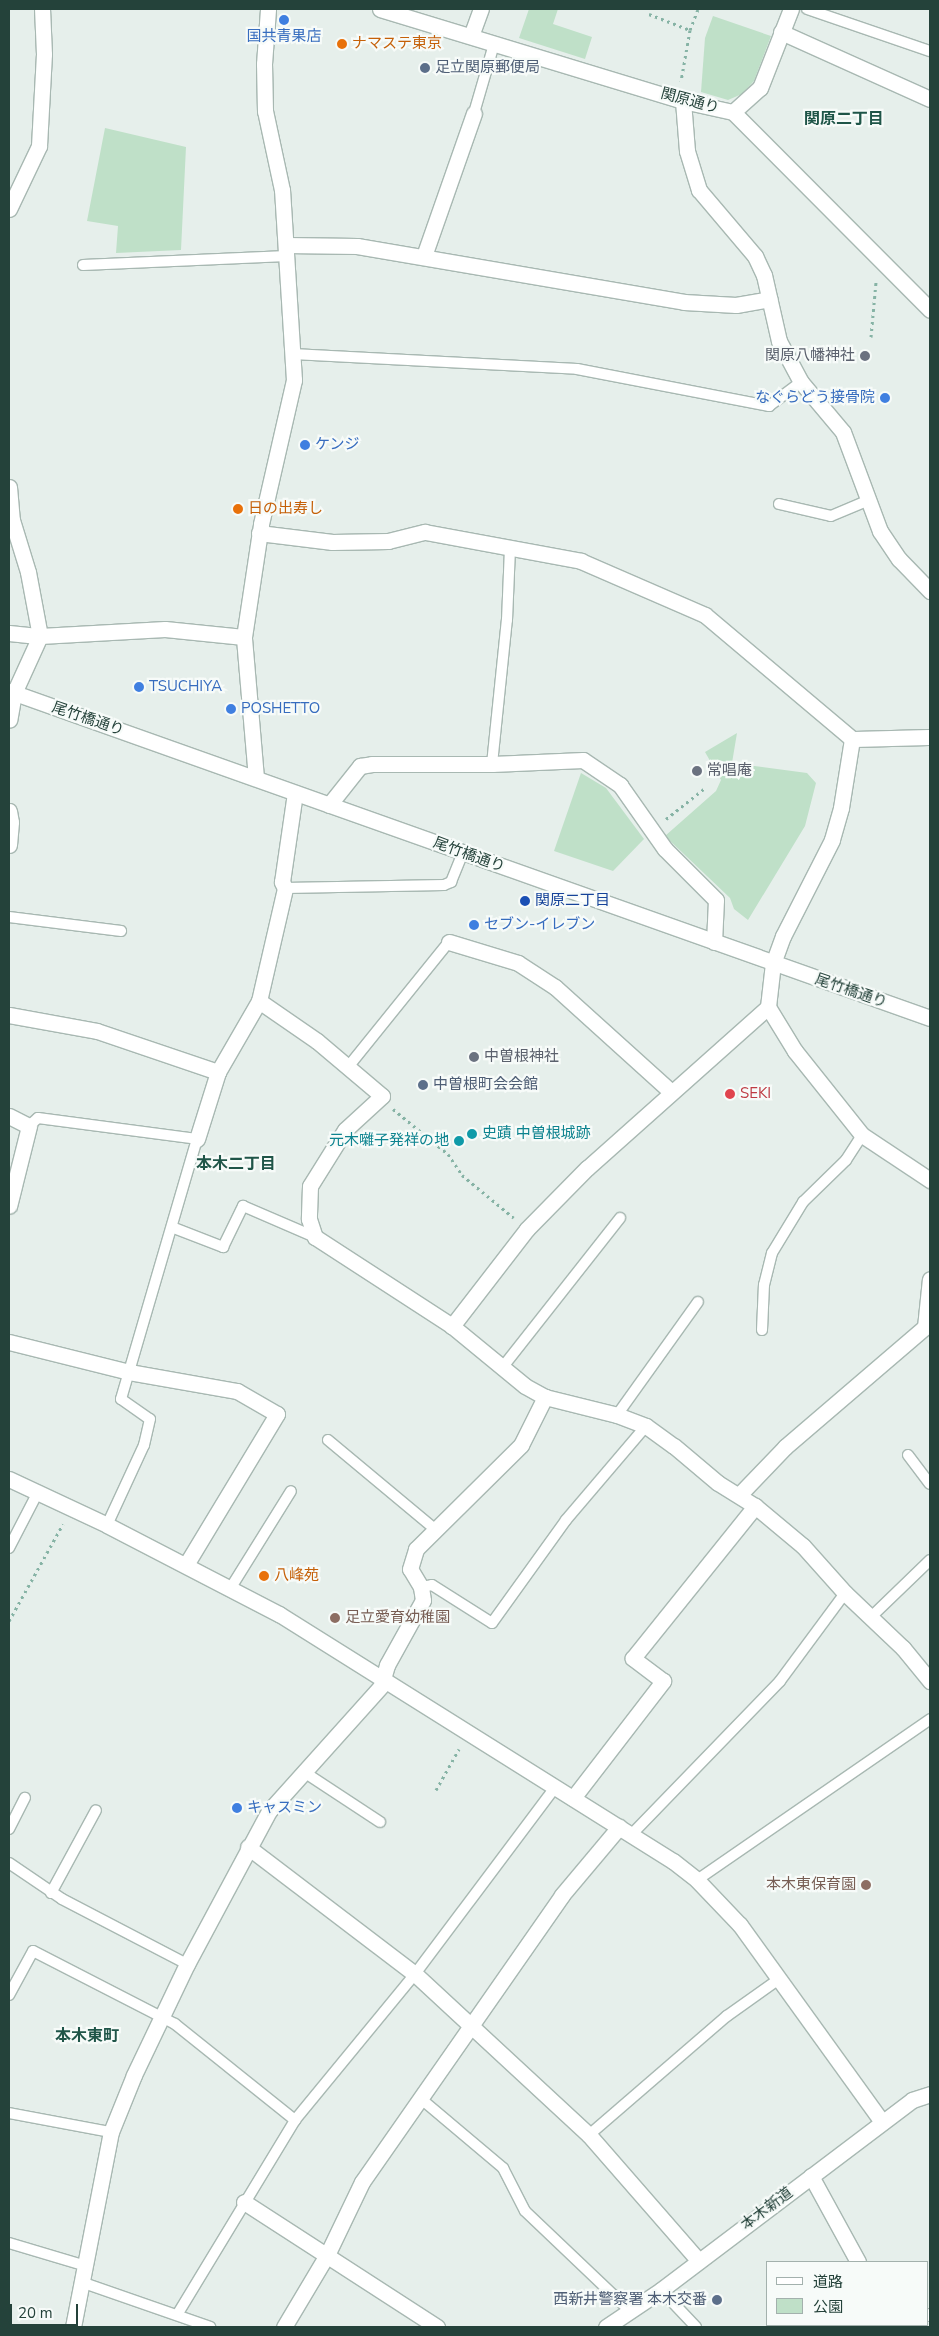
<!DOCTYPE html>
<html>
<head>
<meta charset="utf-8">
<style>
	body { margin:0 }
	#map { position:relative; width:939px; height:2336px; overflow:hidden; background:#e6efeb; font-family:"Nunito Sans","Noto Sans JP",sans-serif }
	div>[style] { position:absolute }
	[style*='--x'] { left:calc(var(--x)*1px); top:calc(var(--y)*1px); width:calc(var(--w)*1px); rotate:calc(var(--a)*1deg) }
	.green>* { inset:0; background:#bfe0c8 }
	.path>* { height:3px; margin-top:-1.5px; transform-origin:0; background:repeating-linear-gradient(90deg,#86b3a5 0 2.5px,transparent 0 6.5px) }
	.roads { filter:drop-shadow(1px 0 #a8b8b2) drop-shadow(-1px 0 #a8b8b2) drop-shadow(0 1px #a8b8b2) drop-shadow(0 -1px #a8b8b2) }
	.service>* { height:10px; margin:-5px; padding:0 5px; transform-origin:5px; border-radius:5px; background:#fff }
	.minor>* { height:15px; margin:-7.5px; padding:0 7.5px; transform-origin:7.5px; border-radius:7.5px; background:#fff }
	.tertiary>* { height:15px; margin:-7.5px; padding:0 7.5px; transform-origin:7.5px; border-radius:7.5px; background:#fff }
	.secondary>* { height:15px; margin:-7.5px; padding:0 7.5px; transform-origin:7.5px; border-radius:7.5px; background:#fff }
	.dots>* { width:14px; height:14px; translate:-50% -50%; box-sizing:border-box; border:2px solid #f7fbf9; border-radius:50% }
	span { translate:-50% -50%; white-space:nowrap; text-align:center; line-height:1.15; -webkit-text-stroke:4.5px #f7fbf9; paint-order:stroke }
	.shop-label { font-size:15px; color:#366cbe }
	.right { translate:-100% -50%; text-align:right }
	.left { translate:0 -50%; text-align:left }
	.food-label { font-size:15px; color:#c56008 }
	.service-label { font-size:15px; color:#4e5e75 }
	.street-label { font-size:15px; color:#24423a }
	.worship-label { font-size:15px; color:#5b616d }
	.transit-label { font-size:15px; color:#164399 }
	.health-label { font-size:15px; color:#be3a42 }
	.culture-label { font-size:15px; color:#0d838f }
	.education-label { font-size:15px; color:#785e54 }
	.neighbourhood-label { font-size:16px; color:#1f5548; font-weight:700 }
	.frame { position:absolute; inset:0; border:10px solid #24423a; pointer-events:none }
	.legend { position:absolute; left:766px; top:2261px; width:162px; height:65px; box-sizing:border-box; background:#f7fbf9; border:1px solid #a3b1ad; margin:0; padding:6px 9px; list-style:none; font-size:15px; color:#24423a }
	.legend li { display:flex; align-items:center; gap:10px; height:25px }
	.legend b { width:25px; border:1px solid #a3b1ad }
	.scale { position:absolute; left:10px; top:2304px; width:68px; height:22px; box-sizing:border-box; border:2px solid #24423a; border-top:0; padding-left:6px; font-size:15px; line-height:18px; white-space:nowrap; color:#24423a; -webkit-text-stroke:4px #f7fbf9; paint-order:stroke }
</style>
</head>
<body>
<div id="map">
	<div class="green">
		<div style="clip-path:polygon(529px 9px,558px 9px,553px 24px,592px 37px,585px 59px,519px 38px)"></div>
		<div style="clip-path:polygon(713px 16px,771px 36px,754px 81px,742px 94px,728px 100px,701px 92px,705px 38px)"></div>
		<div style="clip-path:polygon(105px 128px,186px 147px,181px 250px,116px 253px,118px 226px,87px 221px)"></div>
		<div style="clip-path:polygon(737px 733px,732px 763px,807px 773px,816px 783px,805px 826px,748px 920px,734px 909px,730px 898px,665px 836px,716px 791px,721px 780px,705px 752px)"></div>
		<div style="clip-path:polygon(581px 773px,606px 788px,644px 839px,613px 871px,554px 851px)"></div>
	</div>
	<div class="path">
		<div style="--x:649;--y:14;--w:44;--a:21.3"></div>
		<div style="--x:690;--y:30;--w:52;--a:100"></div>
		<div style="--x:690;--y:30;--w:22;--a:-69"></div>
		<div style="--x:871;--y:337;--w:55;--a:-84.8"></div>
		<div style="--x:666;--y:819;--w:50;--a:-38.5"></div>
		<div style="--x:393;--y:1109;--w:71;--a:39.3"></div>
		<div style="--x:448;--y:1154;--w:25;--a:56"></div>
		<div style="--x:462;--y:1175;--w:67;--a:39.6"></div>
		<div style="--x:9;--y:1621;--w:111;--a:-60.9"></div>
		<div style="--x:436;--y:1790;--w:47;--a:-60.7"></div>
	</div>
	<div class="roads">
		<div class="service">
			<div style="--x:807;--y:9;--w:130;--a:18.9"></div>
			<div style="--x:474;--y:113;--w:65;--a:-73.8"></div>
			<div style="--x:83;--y:265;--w:204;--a:-2.5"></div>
			<div style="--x:293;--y:354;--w:284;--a:3"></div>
			<div style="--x:577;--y:369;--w:196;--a:10.9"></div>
			<div style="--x:769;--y:406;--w:40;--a:-37"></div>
			<div style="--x:779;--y:504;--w:53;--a:13"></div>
			<div style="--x:831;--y:516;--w:41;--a:-22.8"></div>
			<div style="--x:492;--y:764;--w:145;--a:-84.1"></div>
			<div style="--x:507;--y:620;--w:72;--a:-87.6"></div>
			<div style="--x:285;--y:888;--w:159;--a:-1.1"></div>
			<div style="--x:444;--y:885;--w:8;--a:-23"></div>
			<div style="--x:451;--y:882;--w:31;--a:-68"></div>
			<div style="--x:9;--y:917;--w:113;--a:7.1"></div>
			<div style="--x:348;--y:1067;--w:161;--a:-51.1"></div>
			<div style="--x:29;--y:1126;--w:12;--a:-42"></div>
			<div style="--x:38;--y:1118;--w:160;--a:7.5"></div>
			<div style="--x:197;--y:1139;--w:271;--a:106.3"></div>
			<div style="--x:121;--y:1399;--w:35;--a:35"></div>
			<div style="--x:150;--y:1419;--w:27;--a:103"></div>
			<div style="--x:144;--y:1445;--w:88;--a:114.8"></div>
			<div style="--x:174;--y:1228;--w:53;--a:21.2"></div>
			<div style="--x:223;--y:1247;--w:46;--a:-64"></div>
			<div style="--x:243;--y:1206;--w:78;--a:23.3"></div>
			<div style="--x:762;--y:1330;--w:45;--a:-87.5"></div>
			<div style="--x:764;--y:1285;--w:33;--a:-76"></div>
			<div style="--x:772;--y:1253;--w:60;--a:-58.7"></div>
			<div style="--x:803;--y:1202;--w:60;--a:-44.3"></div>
			<div style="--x:846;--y:1160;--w:30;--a:-57"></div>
			<div style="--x:502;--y:1368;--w:191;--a:-51.8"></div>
			<div style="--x:617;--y:1415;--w:139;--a:-54.4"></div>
			<div style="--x:328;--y:1440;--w:139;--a:39.8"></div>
			<div style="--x:908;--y:1455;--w:36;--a:53"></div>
			<div style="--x:9;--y:1548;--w:63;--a:-62.6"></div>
			<div style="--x:421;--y:1587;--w:11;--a:-10"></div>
			<div style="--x:432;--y:1585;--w:71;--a:32.3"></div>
			<div style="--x:492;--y:1623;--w:127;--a:-54.3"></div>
			<div style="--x:566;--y:1520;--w:123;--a:-49.6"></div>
			<div style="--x:230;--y:1589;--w:115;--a:-58.1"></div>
			<div style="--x:870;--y:1618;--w:83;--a:-44"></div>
			<div style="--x:304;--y:1772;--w:91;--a:33.3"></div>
			<div style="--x:9;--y:1829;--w:35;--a:-63"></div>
			<div style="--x:631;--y:1835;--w:214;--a:-45.9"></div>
			<div style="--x:780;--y:1681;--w:109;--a:-53.5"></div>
			<div style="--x:9;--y:1863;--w:64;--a:34.2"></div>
			<div style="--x:62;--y:1899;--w:141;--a:27.5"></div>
			<div style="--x:697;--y:1880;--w:283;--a:-34.6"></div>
			<div style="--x:51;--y:1893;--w:94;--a:-61.5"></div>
			<div style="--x:9;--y:1995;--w:50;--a:-61.4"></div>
			<div style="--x:33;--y:1951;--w:160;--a:27.2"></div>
			<div style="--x:175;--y:2024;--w:154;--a:38.7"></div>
			<div style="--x:420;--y:2098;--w:109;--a:40.1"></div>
			<div style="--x:503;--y:2168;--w:48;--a:62.9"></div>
			<div style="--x:525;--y:2211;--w:145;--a:43.6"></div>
			<div style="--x:9;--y:2113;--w:104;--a:10.6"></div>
			<div style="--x:589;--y:2135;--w:182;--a:-40.8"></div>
			<div style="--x:727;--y:2016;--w:64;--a:-35.4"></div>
			<div style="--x:9;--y:2243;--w:77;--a:16.6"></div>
			<div style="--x:81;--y:2282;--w:137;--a:19.2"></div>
			<div style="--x:661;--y:2290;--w:51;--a:46.6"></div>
			<div style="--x:177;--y:2315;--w:228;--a:-58.8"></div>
			<div style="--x:295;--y:2120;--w:189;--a:-50.6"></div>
			<div style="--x:415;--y:1974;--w:235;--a:-53.1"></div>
			<div style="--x:928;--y:2316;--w:3;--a:-45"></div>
			<div style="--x:911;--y:2327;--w:4;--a:-27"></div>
		</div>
		<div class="minor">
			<div style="--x:380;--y:9;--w:317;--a:16.9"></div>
			<div style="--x:683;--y:101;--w:51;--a:12.4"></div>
			<div style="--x:733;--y:112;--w:279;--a:45.1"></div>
			<div style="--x:781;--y:32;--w:163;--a:24.2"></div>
			<div style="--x:471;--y:36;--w:29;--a:-70"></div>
			<div style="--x:683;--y:101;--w:50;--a:85.4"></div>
			<div style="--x:687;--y:151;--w:41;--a:72.9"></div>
			<div style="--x:699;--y:190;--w:87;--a:49.7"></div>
			<div style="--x:755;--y:256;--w:21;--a:65"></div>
			<div style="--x:764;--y:275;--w:68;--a:77.2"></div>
			<div style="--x:779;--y:341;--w:47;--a:61.8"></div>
			<div style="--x:801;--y:382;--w:65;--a:50"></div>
			<div style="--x:843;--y:432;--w:106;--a:69.5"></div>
			<div style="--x:880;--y:531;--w:34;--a:56"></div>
			<div style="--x:899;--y:559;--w:45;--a:45.9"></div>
			<div style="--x:733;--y:112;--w:36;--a:-42"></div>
			<div style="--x:760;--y:88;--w:85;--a:-68.6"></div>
			<div style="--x:9;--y:209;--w:70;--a:-64.5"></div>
			<div style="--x:39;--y:146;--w:92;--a:-86.9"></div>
			<div style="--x:44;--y:54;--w:45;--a:-92.5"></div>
			<div style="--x:286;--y:245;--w:71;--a:0.8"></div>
			<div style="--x:357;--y:246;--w:332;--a:9.7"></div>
			<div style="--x:684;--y:302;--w:52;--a:3.3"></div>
			<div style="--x:736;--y:305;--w:34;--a:-10"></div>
			<div style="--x:424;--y:256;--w:151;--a:-70.7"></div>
			<div style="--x:9;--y:487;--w:33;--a:85"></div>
			<div style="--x:12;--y:520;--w:54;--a:72.9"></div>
			<div style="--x:28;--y:572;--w:65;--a:79.4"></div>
			<div style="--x:40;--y:636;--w:63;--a:114.5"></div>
			<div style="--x:14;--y:693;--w:27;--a:100"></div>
			<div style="--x:259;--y:533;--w:74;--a:7"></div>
			<div style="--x:332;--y:542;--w:56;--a:-1"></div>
			<div style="--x:388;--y:541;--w:38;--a:-14"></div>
			<div style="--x:425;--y:532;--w:159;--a:10.5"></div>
			<div style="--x:581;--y:561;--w:135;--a:23.5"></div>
			<div style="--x:705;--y:615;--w:192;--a:40.1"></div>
			<div style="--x:852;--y:739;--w:70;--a:99.1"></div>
			<div style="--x:841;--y:808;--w:33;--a:106"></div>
			<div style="--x:832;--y:840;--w:108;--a:117"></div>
			<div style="--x:783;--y:936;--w:29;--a:110"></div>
			<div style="--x:773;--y:963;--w:44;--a:96.5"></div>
			<div style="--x:768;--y:1007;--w:242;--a:138.3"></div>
			<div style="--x:587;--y:1168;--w:86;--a:134.5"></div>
			<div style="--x:527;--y:1229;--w:123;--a:127.7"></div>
			<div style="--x:9;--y:633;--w:31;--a:6"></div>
			<div style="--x:40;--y:636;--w:125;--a:-3.2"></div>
			<div style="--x:165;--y:629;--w:79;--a:5.8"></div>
			<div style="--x:852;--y:739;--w:78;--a:-1.5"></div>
			<div style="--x:256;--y:778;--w:142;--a:-94.9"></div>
			<div style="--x:244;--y:637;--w:114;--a:-81.4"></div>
			<div style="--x:261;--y:524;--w:148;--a:-77.1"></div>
			<div style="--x:294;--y:380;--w:190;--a:-93.6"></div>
			<div style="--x:282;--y:190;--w:81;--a:-102.1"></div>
			<div style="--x:265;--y:111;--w:47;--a:-91.2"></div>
			<div style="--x:264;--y:64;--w:55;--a:-85.8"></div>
			<div style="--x:329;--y:805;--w:50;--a:-51.5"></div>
			<div style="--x:360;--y:766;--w:12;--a:-9"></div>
			<div style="--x:372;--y:764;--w:120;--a:0"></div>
			<div style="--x:492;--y:764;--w:91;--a:-2.5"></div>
			<div style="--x:583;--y:760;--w:45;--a:34"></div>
			<div style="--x:620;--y:785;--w:78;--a:54.9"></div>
			<div style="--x:665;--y:849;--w:72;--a:45"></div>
			<div style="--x:716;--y:900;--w:42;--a:92.7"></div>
			<div style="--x:9;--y:811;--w:11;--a:80"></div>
			<div style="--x:11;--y:822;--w:23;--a:95"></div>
			<div style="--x:449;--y:942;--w:72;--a:16.9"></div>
			<div style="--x:518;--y:963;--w:44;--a:33"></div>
			<div style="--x:555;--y:987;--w:155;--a:42.1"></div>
			<div style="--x:259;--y:1001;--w:70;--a:34.6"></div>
			<div style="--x:317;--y:1041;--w:85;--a:40.2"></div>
			<div style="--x:382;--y:1096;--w:50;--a:137.4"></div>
			<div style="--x:345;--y:1130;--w:66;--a:122"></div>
			<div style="--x:310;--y:1186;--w:33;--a:92"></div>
			<div style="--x:309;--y:1219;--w:19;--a:72"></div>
			<div style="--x:315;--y:1237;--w:163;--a:33"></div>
			<div style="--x:452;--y:1326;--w:94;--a:39.4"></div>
			<div style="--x:525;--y:1386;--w:23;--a:29"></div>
			<div style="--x:545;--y:1397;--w:74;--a:14"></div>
			<div style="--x:617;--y:1415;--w:31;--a:21"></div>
			<div style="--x:646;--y:1426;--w:34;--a:36"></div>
			<div style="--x:674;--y:1446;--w:57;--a:40.1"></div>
			<div style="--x:718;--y:1483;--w:44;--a:31.9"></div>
			<div style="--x:755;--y:1506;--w:62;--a:39.8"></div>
			<div style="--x:803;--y:1546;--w:63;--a:48.2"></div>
			<div style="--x:845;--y:1593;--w:80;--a:43.5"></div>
			<div style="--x:903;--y:1648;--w:43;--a:50.7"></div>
			<div style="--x:768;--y:1007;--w:52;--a:58.5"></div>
			<div style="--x:795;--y:1051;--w:107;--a:51.4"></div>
			<div style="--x:862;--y:1135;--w:82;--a:33.5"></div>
			<div style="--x:9;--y:1015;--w:89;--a:10.3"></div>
			<div style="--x:97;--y:1031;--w:128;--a:18.7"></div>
			<div style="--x:9;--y:1116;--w:22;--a:27"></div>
			<div style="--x:29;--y:1126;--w:82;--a:104"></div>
			<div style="--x:197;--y:1139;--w:70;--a:-72.6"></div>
			<div style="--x:218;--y:1072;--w:82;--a:-60"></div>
			<div style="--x:259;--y:1001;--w:116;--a:-77"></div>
			<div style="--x:285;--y:888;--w:7;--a:-117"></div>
			<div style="--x:282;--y:882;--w:90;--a:-81.7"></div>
			<div style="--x:9;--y:1342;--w:124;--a:14"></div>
			<div style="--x:129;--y:1372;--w:110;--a:10"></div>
			<div style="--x:237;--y:1391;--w:46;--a:29.9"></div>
			<div style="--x:277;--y:1414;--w:176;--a:121.1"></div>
			<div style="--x:9;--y:1479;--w:108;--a:25.1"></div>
			<div style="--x:107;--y:1525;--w:194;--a:27.4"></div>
			<div style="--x:279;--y:1614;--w:465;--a:32.1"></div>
			<div style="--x:673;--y:1861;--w:31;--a:38"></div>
			<div style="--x:697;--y:1880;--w:62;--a:46.3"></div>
			<div style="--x:740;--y:1925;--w:243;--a:54.2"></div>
			<div style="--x:740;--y:1494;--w:65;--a:-46.2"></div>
			<div style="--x:785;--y:1447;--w:184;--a:-40.6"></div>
			<div style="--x:925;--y:1327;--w:48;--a:-84.1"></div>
			<div style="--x:573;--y:1798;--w:148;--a:-52.4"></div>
			<div style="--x:663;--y:1681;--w:38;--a:-143"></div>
			<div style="--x:633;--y:1658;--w:195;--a:-51.2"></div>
			<div style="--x:248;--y:1847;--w:210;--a:37.3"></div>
			<div style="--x:415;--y:1974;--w:237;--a:42.8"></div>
			<div style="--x:589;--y:2135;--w:167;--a:48.9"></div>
			<div style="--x:811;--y:2176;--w:98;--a:61.3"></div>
			<div style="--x:244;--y:2202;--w:230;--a:32.9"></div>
			<div style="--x:898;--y:2325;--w:2;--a:63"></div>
			<div style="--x:73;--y:2327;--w:199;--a:-79"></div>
			<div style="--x:111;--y:2132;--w:61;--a:-68"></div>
			<div style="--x:134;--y:2075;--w:123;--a:-64.5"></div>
			<div style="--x:187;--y:1964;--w:174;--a:-61.8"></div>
			<div style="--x:269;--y:1811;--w:168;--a:-48.1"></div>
			<div style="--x:381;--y:1686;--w:22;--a:-74"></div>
			<div style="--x:387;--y:1665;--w:74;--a:-61"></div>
			<div style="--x:423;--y:1600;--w:13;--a:-99"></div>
			<div style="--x:421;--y:1587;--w:21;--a:-121"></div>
			<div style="--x:410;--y:1569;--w:21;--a:-73"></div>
			<div style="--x:416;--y:1549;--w:148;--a:-44.7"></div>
			<div style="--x:521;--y:1445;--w:54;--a:-63.4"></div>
			<div style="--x:284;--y:2327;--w:84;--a:-59.2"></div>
			<div style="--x:327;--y:2255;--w:81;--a:-64.4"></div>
			<div style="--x:362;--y:2182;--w:350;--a:-55.1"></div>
			<div style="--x:562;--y:1895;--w:89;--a:-50"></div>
		</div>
		<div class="tertiary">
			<div style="--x:606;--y:2327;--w:66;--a:-33.9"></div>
			<div style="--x:661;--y:2290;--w:315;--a:-37.1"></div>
			<div style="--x:912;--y:2100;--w:19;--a:-18"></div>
		</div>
		<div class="secondary">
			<div style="--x:9;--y:691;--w:977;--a:19.55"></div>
		</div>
	</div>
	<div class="dots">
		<div style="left:284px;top:20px;background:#3f7fe0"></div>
		<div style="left:342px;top:44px;background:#e8710a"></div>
		<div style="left:425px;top:68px;background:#5c6f8a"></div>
		<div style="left:865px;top:356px;background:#6b7280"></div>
		<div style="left:885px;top:398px;background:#3f7fe0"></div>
		<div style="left:305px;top:445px;background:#3f7fe0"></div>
		<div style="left:238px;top:509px;background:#e8710a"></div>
		<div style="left:139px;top:687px;background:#3f7fe0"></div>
		<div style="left:231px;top:709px;background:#3f7fe0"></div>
		<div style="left:697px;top:771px;background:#6b7280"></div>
		<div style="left:525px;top:901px;background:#1a4fb4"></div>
		<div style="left:474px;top:925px;background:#3f7fe0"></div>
		<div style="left:474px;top:1057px;background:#6b7280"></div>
		<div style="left:423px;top:1085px;background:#5c6f8a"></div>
		<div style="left:730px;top:1094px;background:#e0444e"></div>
		<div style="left:472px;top:1134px;background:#0f9aa8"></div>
		<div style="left:459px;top:1141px;background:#0f9aa8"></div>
		<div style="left:264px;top:1576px;background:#e8710a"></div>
		<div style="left:335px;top:1618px;background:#8d6e63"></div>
		<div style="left:237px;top:1808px;background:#3f7fe0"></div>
		<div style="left:866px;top:1885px;background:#8d6e63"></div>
		<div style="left:717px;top:2300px;background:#5c6f8a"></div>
	</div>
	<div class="shop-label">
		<span style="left:284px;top:37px">国共青果店</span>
		<span class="right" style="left:875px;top:398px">なぐらどう接骨院</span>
		<span class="left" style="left:315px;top:445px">ケンジ</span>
		<span class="left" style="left:149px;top:687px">TSUCHIYA</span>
		<span class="left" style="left:241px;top:709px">POSHETTO</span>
		<span class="left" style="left:484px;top:925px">セブン-イレブン</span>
		<span class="left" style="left:247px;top:1808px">キャスミン</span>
	</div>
	<div class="food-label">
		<span class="left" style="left:352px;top:44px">ナマステ東京</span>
		<span class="left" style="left:248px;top:509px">日の出寿し</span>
		<span class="left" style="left:274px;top:1576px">八峰苑</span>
	</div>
	<div class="service-label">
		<span class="left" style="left:435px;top:68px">足立関原郵便局</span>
		<span class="left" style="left:433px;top:1085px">中曽根町会会館</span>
		<span class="right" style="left:707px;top:2300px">西新井警察署 本木交番</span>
	</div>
	<div class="street-label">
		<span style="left:690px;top:101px;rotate:15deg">関原通り</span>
		<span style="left:88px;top:719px;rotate:19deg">尾竹橋通り</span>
		<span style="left:469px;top:855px;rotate:20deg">尾竹橋通り</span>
		<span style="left:851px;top:991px;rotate:19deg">尾竹橋通り</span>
		<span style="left:767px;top:2209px;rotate:-37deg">本木新道</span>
	</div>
	<div class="worship-label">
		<span class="right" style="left:855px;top:356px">関原八幡神社</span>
		<span class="left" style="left:707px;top:771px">常唱庵</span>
		<span class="left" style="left:484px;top:1057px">中曽根神社</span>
	</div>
	<div class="transit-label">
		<span class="left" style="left:535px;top:901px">関原二丁目</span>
	</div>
	<div class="health-label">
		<span class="left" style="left:740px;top:1094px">SEKI</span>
	</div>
	<div class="culture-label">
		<span class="left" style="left:482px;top:1134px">史蹟 中曽根城跡</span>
		<span class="right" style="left:449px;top:1141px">元木囃子発祥の地</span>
	</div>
	<div class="education-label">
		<span class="left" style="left:345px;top:1618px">足立愛育幼稚園</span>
		<span class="right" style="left:856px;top:1885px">本木東保育園</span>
	</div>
	<div class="neighbourhood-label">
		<span style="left:844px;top:119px">関原二丁目</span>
		<span style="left:236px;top:1164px">本木二丁目</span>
		<span style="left:87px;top:2036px">本木東町</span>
	</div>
	<div class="frame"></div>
	<ul class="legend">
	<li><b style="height:6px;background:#fff"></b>道路</li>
	<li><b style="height:14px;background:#bfe0c8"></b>公園</li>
	</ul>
	<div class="scale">20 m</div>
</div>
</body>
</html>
